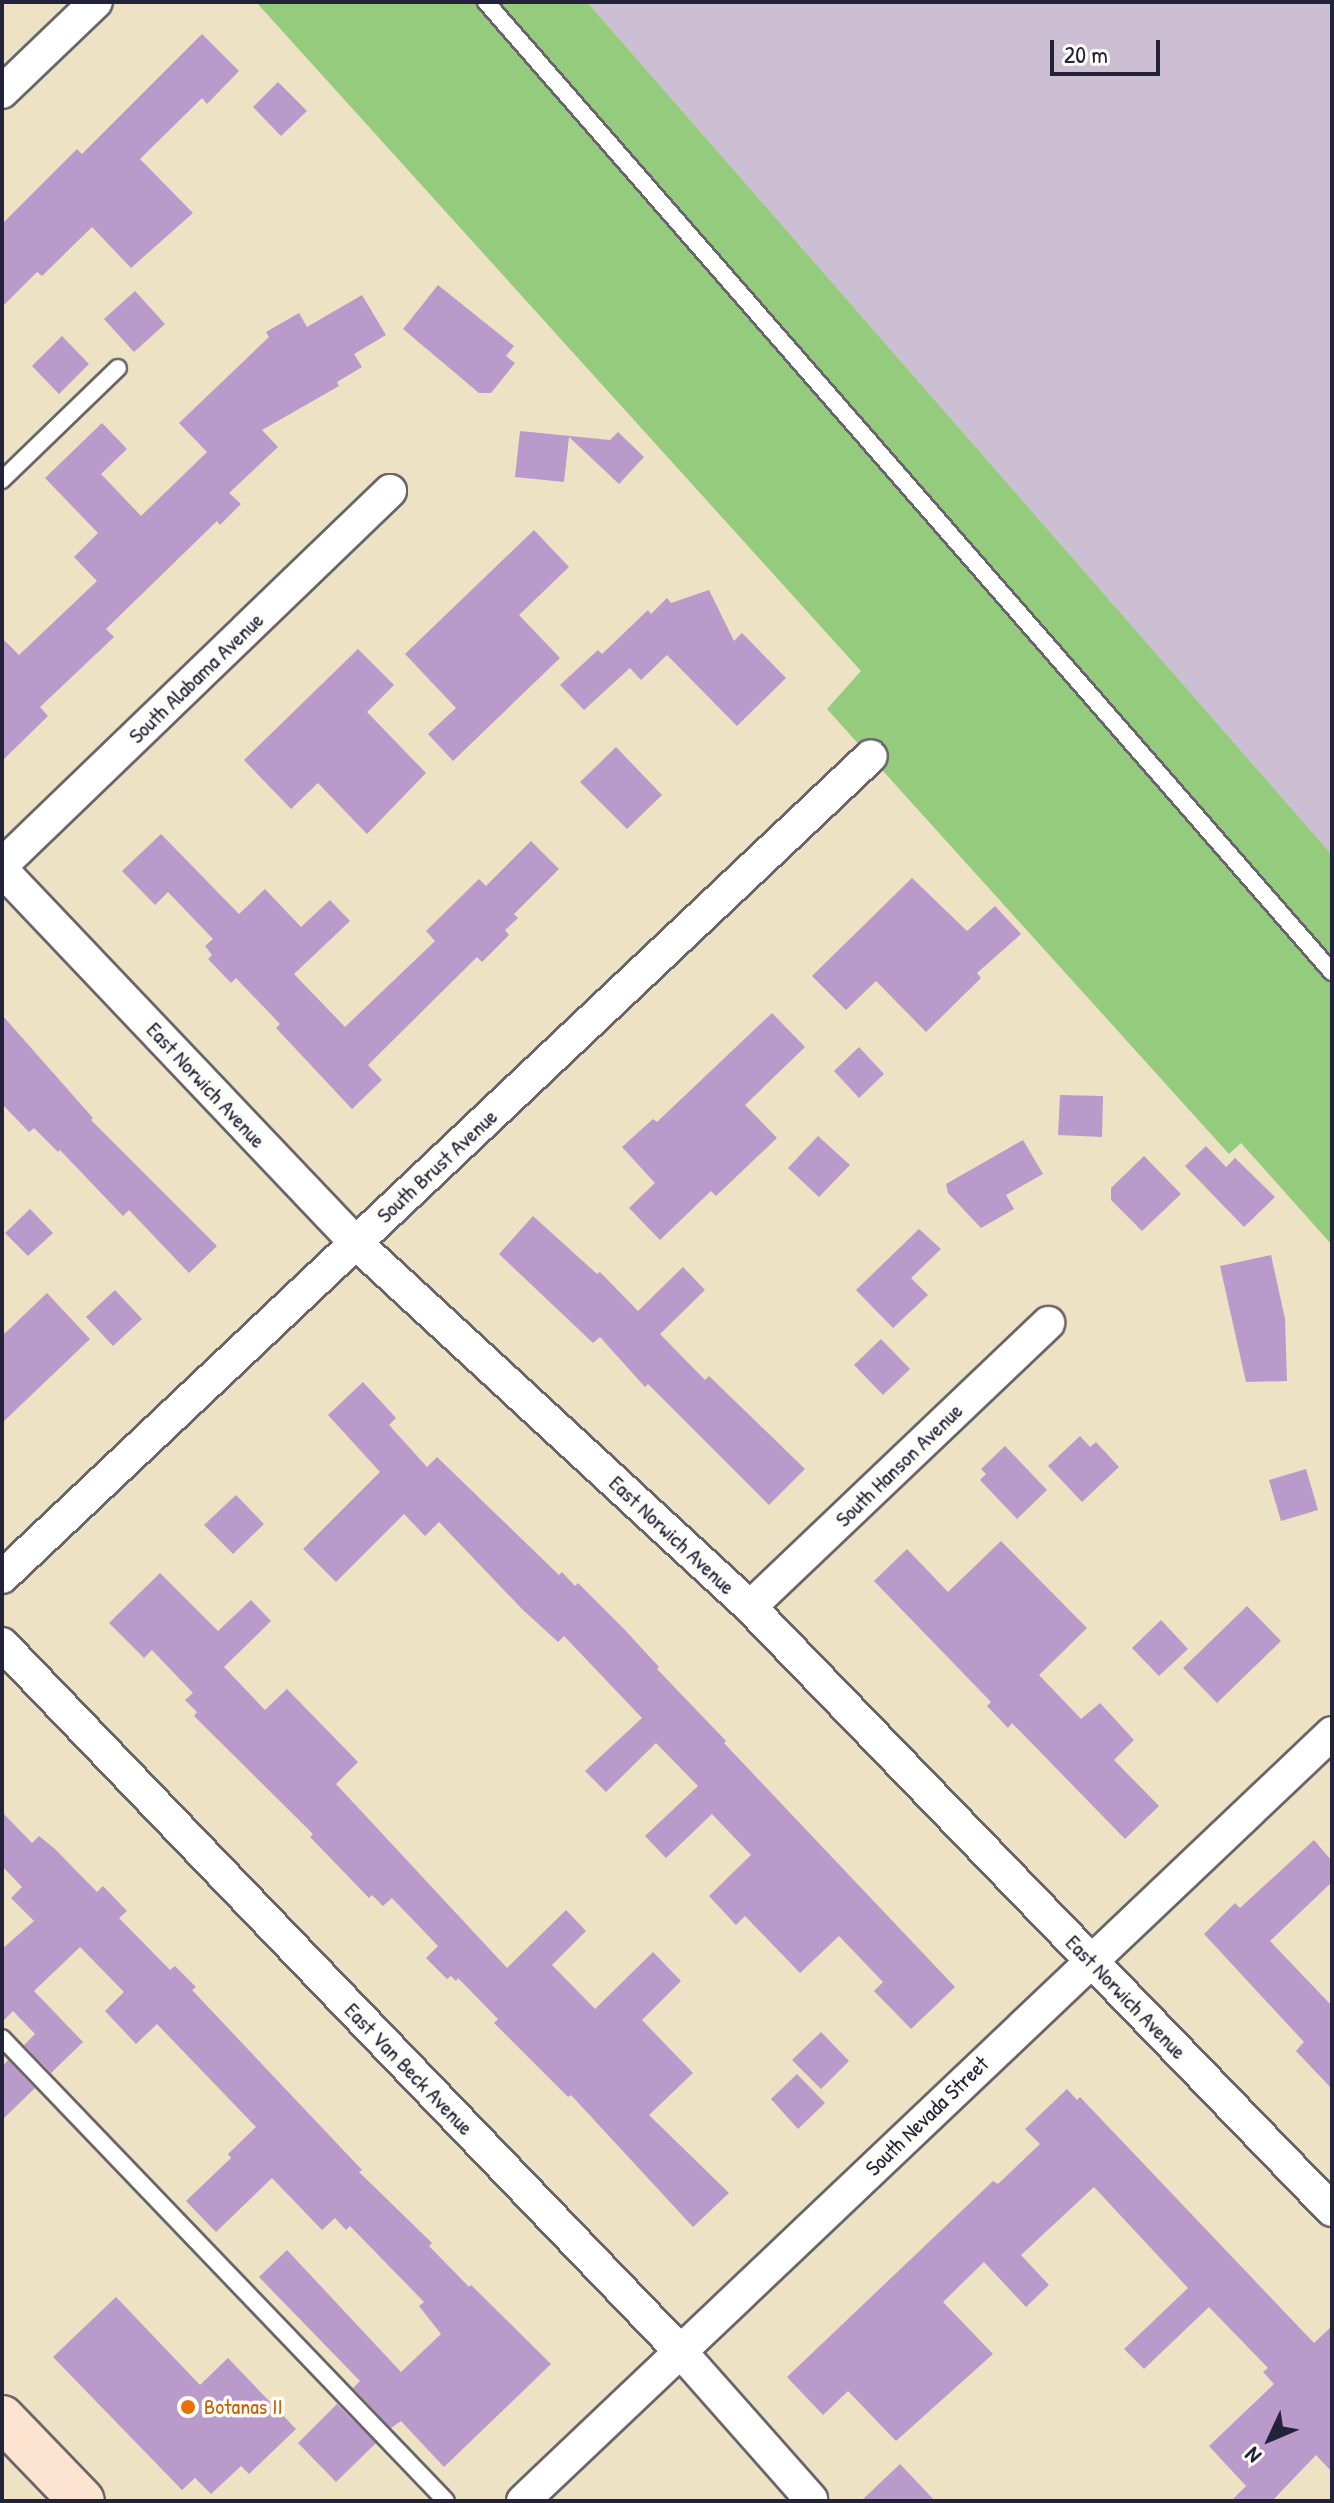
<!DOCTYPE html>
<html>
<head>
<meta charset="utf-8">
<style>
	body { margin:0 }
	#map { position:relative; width:1334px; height:2503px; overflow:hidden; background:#ede2c3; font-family:"Patrick Hand",sans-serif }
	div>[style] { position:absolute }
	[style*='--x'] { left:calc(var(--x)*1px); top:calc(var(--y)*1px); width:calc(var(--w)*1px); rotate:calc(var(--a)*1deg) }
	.industrial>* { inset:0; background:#ccbed3 }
	.green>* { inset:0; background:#95cb7d }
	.building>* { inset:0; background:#ba9aca }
	.roads { filter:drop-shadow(2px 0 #69656b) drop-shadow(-2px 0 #69656b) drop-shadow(0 2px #69656b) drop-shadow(0 -2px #69656b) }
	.service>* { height:16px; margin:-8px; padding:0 8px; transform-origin:8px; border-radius:8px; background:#fff }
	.minor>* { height:32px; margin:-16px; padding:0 16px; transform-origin:16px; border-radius:16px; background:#fff }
	.secondary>* { height:44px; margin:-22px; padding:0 22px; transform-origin:22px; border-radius:22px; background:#fde4d1 }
	.dots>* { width:22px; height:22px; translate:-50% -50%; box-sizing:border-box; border:4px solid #fdfcf7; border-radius:50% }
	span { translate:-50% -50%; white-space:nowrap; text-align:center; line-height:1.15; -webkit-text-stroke:7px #fdfcf7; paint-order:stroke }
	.street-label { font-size:22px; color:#22223b }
	.food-label { font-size:22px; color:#c56008 }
	.left { translate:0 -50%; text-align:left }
	.frame { position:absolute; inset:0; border:4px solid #22223b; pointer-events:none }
	.north { position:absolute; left:1230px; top:2399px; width:80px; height:80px; -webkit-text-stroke:6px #fdfcf7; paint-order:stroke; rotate:226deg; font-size:22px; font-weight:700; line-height:32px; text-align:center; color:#22223b }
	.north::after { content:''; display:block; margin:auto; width:28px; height:36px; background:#22223b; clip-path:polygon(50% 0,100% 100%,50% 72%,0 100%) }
	.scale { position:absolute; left:1050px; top:40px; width:110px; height:36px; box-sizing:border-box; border:4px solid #22223b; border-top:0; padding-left:10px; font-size:24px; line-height:28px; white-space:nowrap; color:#22223b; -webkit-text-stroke:6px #fdfcf7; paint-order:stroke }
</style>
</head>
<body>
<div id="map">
	<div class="industrial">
		<div style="clip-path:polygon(587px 2px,1332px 2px,1332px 855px)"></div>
	</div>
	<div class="green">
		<div style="clip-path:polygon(256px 2px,587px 2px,1332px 855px,1332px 1245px,1241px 1143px,1229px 1154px,827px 709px,861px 671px)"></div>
	</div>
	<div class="building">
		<div style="clip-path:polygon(202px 34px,239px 71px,207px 104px,202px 98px,140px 159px,193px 213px,131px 268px,92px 227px,42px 276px,37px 272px,2px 307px,2px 224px,77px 149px,82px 154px)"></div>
		<div style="clip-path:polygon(278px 82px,307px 111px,281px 136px,253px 107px)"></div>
		<div style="clip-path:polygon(438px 285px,514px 346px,506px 356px,515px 363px,491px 393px,479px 393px,403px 329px)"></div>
		<div style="clip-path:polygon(135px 291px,165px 324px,134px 352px,104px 319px)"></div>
		<div style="clip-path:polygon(362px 295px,386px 335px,354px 354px,362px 367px,337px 382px,339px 386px,262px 430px,278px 447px,229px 493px,241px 504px,220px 525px,217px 521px,106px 629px,114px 637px,40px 707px,48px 716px,2px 761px,2px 638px,19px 655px,97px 581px,74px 557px,98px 533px,45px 478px,102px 423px,127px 449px,101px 474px,141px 516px,207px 452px,179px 423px,269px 337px,266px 332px,299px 313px,307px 327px)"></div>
		<div style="clip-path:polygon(62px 336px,89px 364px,59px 394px,32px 366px)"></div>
		<div style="clip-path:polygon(520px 431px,610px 440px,618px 432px,644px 457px,619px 484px,569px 437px,564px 482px,515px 477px)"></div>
		<div style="clip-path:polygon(534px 530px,569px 567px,519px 615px,560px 658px,453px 761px,428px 734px,456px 708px,405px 654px)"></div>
		<div style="clip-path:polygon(709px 590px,734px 641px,742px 633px,786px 678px,737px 726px,667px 655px,641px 680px,630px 668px,584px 710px,560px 685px,598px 650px,602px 654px,648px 610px,651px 614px,667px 598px,671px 603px)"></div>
		<div style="clip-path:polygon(358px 649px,394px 685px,367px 712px,426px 773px,367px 834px,318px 783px,291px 809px,244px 760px)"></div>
		<div style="clip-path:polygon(616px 747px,662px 795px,627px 829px,580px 782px)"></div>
		<div style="clip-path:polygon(161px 834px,239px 914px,265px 889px,301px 927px,330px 900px,350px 921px,294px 974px,345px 1027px,435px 941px,426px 931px,479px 879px,486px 886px,531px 841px,559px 869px,514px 914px,518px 918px,505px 930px,509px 935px,482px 962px,477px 957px,368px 1065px,382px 1080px,352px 1109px,276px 1028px,280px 1024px,236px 978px,231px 983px,208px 959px,212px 955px,205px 946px,213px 939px,168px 892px,155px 905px,122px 871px)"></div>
		<div style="clip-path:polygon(912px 878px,967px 931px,995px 906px,1021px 934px,977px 973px,981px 978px,926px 1032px,876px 981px,846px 1010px,812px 976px)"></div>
		<div style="clip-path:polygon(772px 1013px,805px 1047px,745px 1105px,777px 1138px,716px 1196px,711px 1191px,660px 1240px,629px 1208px,655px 1183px,622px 1147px,653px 1119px,657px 1122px)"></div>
		<div style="clip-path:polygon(2px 1015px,93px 1118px,91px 1120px,217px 1246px,189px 1273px,129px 1210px,123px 1216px,60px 1150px,58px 1152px,34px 1128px,29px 1132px,2px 1104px)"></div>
		<div style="clip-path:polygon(859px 1047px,884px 1074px,859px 1098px,834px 1071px)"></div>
		<div style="clip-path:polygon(1060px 1095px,1103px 1096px,1102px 1137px,1058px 1135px)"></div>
		<div style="clip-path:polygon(818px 1136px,850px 1165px,819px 1197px,788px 1168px)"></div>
		<div style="clip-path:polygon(1023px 1140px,1043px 1174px,1006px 1195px,1014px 1209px,981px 1228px,948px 1193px,946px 1184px)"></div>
		<div style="clip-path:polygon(1206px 1146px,1226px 1167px,1235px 1158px,1275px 1197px,1244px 1227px,1185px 1166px)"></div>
		<div style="clip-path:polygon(1144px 1156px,1181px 1194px,1142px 1231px,1111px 1200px,1111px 1188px)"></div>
		<div style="clip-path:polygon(30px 1209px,53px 1233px,28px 1256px,5px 1233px)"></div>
		<div style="clip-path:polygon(533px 1216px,597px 1274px,600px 1272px,638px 1311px,683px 1267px,705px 1290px,660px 1334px,705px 1380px,709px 1376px,805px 1469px,769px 1505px,648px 1384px,645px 1387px,600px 1337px,593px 1343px,499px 1254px)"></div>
		<div style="clip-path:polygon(919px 1229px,941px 1249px,911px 1278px,928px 1295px,893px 1328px,856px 1290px)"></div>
		<div style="clip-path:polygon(1271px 1255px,1285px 1319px,1287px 1381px,1246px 1382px,1220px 1266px)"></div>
		<div style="clip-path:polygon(115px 1290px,142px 1319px,113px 1346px,86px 1317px)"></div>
		<div style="clip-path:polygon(47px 1293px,90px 1339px,2px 1423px,2px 1336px)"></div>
		<div style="clip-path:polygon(881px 1339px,910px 1369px,883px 1395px,854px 1365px)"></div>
		<div style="clip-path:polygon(363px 1382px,396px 1418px,389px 1425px,427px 1467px,437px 1457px,559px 1575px,562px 1572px,575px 1586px,578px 1583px,625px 1630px,659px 1667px,657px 1669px,726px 1741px,724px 1743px,955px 1987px,911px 2029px,874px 1991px,883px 1982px,839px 1936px,800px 1973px,745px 1916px,736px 1925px,709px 1896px,751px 1855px,712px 1814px,666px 1858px,645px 1836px,698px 1786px,656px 1743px,606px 1792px,585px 1771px,642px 1718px,564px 1636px,558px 1642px,522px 1609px,439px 1522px,425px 1536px,404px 1514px,336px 1582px,303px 1549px,380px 1472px,328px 1415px)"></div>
		<div style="clip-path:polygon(1080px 1436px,1090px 1447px,1096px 1442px,1119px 1467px,1082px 1502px,1048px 1466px)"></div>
		<div style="clip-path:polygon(1005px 1446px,1047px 1490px,1017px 1519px,980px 1480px,986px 1474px,981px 1469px)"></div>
		<div style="clip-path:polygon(1306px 1469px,1318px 1510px,1281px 1521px,1269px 1480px)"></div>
		<div style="clip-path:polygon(236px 1495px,264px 1524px,233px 1554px,204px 1525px)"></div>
		<div style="clip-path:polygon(1001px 1541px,1087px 1628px,1039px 1675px,1081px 1719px,1100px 1703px,1134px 1740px,1114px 1760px,1159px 1806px,1125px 1839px,1012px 1723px,1008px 1728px,987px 1706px,991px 1702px,874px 1581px,907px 1549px,948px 1592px)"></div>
		<div style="clip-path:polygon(160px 1573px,218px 1631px,251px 1600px,271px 1621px,224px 1667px,265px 1710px,287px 1689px,358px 1762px,336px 1784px,507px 1968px,566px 1910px,586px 1931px,552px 1965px,595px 2009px,653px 1952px,681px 1981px,642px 2020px,693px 2073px,649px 2115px,729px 2193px,693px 2227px,571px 2095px,568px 2097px,494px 2023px,498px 2019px,458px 1978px,456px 1981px,451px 1976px,447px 1979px,426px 1958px,438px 1946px,392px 1898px,383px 1906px,372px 1895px,369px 1898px,310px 1837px,313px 1834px,194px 1716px,197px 1712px,185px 1700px,193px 1693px,152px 1650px,144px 1658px,109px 1623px)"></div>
		<div style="clip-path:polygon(1247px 1606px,1281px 1641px,1217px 1703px,1183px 1668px)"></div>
		<div style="clip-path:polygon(1161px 1620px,1188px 1649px,1159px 1676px,1132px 1648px)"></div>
		<div style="clip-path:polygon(2px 1812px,32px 1843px,39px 1836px,55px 1849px,97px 1892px,103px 1886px,127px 1911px,119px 1918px,170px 1970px,175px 1966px,196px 1987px,192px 1990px,362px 2170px,359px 2172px,432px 2243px,429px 2246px,469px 2287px,471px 2285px,551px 2364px,444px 2467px,401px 2421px,391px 2428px,353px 2388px,360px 2381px,259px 2277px,287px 2250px,401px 2372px,441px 2334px,419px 2306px,424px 2302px,350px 2226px,346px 2230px,335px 2218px,322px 2230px,272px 2178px,216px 2232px,186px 2201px,231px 2158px,228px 2154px,256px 2127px,157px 2024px,136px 2044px,105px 2011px,124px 1992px,80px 1947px,34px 1991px,83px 2042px,51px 2073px,24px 2045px,35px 2034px,13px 2011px,2px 2022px,2px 1949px,34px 1921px,11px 1898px,22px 1887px,2px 1866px)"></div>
		<div style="clip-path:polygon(1314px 1840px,1332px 1861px,1332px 1882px,1270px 1941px,1332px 2006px,1332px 2089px,1296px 2051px,1304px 2042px,1204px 1934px,1235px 1903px,1240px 1908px)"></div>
		<div style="clip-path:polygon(821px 2032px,849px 2061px,821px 2089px,792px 2060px)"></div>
		<div style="clip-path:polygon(8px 2060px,35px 2088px,2px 2120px,2px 2067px)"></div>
		<div style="clip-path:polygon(797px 2074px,825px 2103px,798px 2129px,771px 2099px)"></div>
		<div style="clip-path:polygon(1067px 2089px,1077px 2100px,1080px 2097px,1314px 2343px,1332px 2326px,1332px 2472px,1316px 2455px,1272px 2501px,1231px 2501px,1246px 2486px,1209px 2446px,1274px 2384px,1263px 2372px,1268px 2368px,1209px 2307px,1144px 2369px,1124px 2349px,1188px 2288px,1094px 2187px,1021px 2255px,1049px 2285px,1026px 2307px,984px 2262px,943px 2302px,993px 2354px,896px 2441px,848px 2391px,823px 2415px,787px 2377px,993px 2181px,998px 2184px,1040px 2144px,1025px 2129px)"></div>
		<div style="clip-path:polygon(116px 2297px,200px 2385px,228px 2358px,296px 2429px,249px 2474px,241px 2466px,211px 2494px,195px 2478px,182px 2490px,53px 2357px)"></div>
		<div style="clip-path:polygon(337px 2404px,376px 2443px,336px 2482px,298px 2443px)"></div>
		<div style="clip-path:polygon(900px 2464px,935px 2501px,861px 2501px)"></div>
	</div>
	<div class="roads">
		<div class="service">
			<div style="--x:486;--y:2;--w:1287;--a:48.91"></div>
			<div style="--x:2;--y:480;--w:161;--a:-44"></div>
			<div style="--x:2;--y:2038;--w:641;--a:46.2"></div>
		</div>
		<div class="minor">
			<div style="--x:2;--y:92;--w:130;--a:-43.8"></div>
			<div style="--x:2;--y:865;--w:539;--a:-43.95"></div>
			<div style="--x:2;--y:870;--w:514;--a:46.5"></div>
			<div style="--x:356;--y:1243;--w:536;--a:42.73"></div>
			<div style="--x:750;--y:1607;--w:838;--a:46.02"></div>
			<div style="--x:2;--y:1577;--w:1195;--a:-43.37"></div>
			<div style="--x:750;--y:1607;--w:412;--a:-43.6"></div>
			<div style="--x:2;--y:1644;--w:980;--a:46.2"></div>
			<div style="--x:680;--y:2351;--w:198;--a:48.5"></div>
			<div style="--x:523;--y:2501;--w:1115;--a:-43.51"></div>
		</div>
		<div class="secondary">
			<div style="--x:2;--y:2418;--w:115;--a:46.1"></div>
		</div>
	</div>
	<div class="dots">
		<div style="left:188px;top:2407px;background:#e8710a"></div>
	</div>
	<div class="street-label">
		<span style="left:196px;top:678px;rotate:-44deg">South Alabama Avenue</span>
		<span style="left:206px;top:1085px;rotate:47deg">East Norwich Avenue</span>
		<span style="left:437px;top:1166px;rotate:-43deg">South Brust Avenue</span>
		<span style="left:899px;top:1465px;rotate:-44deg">South Hanson Avenue</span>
		<span style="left:672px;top:1535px;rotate:43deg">East Norwich Avenue</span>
		<span style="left:1126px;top:1997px;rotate:46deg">East Norwich Avenue</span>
		<span style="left:409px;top:2069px;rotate:46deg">East Van Beck Avenue</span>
		<span style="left:927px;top:2116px;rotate:-44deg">South Nevada Street</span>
	</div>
	<div class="food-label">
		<span class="left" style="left:204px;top:2407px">Botanas II</span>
	</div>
	<div class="frame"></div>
	<div class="north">N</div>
	<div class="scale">20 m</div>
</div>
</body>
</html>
